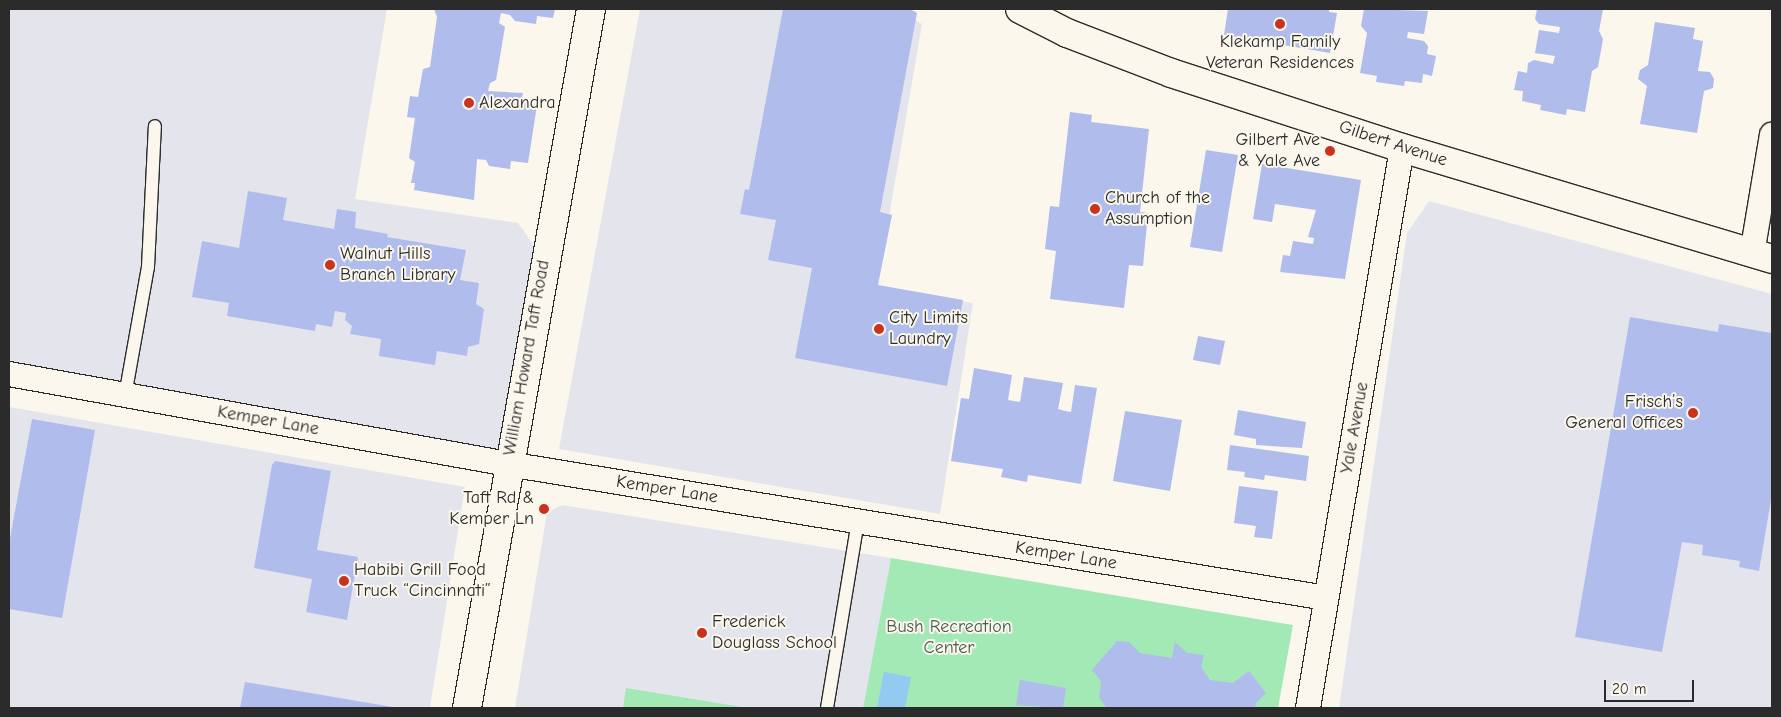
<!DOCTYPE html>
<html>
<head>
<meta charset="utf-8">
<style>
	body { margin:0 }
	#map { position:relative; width:1781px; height:717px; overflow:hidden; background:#fbf7ec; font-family:"Comic Neue",sans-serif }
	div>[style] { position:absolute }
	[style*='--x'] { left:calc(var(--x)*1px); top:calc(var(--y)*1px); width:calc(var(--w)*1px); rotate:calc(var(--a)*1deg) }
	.built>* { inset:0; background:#e4e5ec }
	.green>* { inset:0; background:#a2e9b6 }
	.water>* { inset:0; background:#93caf2 }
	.building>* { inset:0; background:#b0bcec }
	.roads { filter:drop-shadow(1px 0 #2b2b2b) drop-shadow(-1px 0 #2b2b2b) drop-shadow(0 1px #2b2b2b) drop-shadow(0 -1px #2b2b2b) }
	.service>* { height:12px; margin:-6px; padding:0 6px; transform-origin:6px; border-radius:6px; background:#fbf7ec }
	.minor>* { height:24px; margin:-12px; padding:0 12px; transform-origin:12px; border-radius:12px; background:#fbf7ec }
	.tertiary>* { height:28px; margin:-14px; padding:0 14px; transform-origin:14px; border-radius:14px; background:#fbf7ec }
	.primary>* { height:28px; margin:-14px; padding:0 14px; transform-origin:14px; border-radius:14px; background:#fbf7ec }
	.dots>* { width:14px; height:14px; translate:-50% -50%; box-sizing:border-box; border:2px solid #fbf7ec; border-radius:50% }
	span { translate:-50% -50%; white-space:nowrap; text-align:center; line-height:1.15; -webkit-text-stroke:4px #fbf7ec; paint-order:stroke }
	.poi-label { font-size:18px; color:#2b2b2b }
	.left { translate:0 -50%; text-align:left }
	.right { translate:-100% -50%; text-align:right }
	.street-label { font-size:18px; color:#2b2b2b }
	.park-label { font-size:18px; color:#495a4e }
	.frame { position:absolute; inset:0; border:10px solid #2b2b2b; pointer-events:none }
	.scale { position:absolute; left:1604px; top:680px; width:90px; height:22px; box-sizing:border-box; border:2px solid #2b2b2b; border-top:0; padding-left:6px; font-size:15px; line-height:18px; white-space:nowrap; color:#2b2b2b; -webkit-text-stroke:4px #fbf7ec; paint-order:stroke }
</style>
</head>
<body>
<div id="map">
	<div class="built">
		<div style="clip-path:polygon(9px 9px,387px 9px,355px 199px,518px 223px,545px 261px,508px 464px,9px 374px)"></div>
		<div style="clip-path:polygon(640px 9px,897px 9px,922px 24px,877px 287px,973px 303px,940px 514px,559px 449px)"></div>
		<div style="clip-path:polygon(1429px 201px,1772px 294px,1772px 708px,1339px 708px,1407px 233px)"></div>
		<div style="clip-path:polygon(9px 407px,465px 487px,430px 708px,9px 708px)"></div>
		<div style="clip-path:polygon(562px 505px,891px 558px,863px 708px,515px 708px,547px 512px)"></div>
	</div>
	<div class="green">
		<div style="clip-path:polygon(891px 558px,1293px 625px,1278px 708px,863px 708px)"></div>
		<div style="clip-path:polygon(626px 688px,748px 708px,623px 708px)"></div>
	</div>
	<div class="water">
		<div style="clip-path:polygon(884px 672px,911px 677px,905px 708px,877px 708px)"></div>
	</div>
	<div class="building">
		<div style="clip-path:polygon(434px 9px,555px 9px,553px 18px,537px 16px,536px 24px,515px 21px,510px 15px,501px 13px,499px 23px,505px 27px,496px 80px,490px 83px,488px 91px,523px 93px,521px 102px,537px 105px,528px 163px,511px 161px,510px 169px,489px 166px,486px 160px,477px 159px,474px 200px,414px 190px,415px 183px,411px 183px,415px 162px,409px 158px,415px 118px,407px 117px,410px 96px,418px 97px,423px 69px,430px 67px,437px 17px)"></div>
		<div style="clip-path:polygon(783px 9px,910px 9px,917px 13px,880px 212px,892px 215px,878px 285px,963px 300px,947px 386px,795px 358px,812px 268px,768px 260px,776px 220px,740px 214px,745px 189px,749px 190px)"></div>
		<div style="clip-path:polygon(1228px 9px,1329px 9px,1329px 12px,1337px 13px,1330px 53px,1224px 35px)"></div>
		<div style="clip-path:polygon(1364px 9px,1428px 11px,1424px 34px,1408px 32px,1407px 38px,1424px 41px,1428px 46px,1427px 54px,1436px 56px,1432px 76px,1423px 74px,1422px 83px,1405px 81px,1404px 86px,1376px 82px,1377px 76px,1360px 73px,1367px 33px,1361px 26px)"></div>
		<div style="clip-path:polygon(1537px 9px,1603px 9px,1599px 31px,1603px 39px,1598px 67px,1592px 71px,1585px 112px,1567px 109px,1566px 115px,1540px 110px,1541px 105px,1522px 101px,1523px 91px,1514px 90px,1518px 71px,1527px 73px,1528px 63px,1534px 60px,1553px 64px,1555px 56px,1535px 53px,1539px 30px,1559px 33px,1560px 27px,1539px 24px,1535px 19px)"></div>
		<div style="clip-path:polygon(1655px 22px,1695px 28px,1693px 39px,1703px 41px,1698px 71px,1710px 72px,1714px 79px,1713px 88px,1704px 91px,1697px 133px,1640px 124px,1647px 86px,1638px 79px,1640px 70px,1648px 65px)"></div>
		<div style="clip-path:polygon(1070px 112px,1092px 115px,1091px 122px,1149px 129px,1140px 212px,1148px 213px,1143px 266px,1129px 265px,1124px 308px,1050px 299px,1056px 251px,1045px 249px,1050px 206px,1059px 207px)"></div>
		<div style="clip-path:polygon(1206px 150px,1238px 155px,1222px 252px,1190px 247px)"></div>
		<div style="clip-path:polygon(1262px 164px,1361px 180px,1345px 279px,1280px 272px,1283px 255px,1290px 256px,1293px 241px,1313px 244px,1314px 238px,1308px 237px,1316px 210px,1275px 204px,1272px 222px,1253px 219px)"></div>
		<div style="clip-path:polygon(248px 191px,287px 198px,283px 220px,334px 229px,337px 209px,356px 212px,355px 228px,388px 234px,387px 237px,466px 250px,460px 280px,479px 283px,476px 304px,484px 309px,479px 344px,468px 347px,467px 356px,437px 351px,435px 365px,379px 356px,381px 339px,350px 334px,352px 326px,345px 320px,346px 313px,335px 311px,332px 327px,316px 324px,315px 331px,227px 316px,229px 303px,192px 297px,202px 241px,239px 248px)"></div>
		<div style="clip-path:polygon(1630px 317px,1718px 332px,1719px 324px,1772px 333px,1772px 494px,1759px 571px,1739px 567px,1740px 561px,1702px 555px,1703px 545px,1682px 542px,1662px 652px,1575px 637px)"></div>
		<div style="clip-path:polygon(1198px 336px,1225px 341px,1220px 365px,1193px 360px)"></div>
		<div style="clip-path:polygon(974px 368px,1012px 375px,1008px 400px,1020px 402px,1024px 377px,1063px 383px,1058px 409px,1065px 411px,1071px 412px,1075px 385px,1097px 388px,1081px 484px,1028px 475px,1027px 482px,1001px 477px,1003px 469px,951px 461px,961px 398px,969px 399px)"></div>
		<div style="clip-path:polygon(1238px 410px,1306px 422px,1302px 448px,1256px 445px,1256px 439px,1234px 435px)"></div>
		<div style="clip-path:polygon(1125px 411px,1182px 420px,1170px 491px,1113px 481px)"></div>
		<div style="clip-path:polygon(32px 419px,95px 430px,62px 618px,9px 609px,9px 544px)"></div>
		<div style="clip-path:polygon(1230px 445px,1309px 456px,1306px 481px,1265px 475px,1264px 480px,1244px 477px,1245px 472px,1227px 470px)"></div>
		<div style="clip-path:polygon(275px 461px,331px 471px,317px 550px,358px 557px,347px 620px,306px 612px,312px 579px,254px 568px,272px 465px)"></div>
		<div style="clip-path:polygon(1239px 486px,1278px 491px,1272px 539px,1254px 537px,1256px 526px,1234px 523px)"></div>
		<div style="clip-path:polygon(1117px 641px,1129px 642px,1140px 653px,1172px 658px,1175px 642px,1187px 653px,1204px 655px,1201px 667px,1210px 680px,1233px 683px,1249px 671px,1266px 693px,1256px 703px,1255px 708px,1107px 708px,1099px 698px,1101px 681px,1092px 670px)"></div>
		<div style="clip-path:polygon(1020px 680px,1066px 688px,1063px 708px,1016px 705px)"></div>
		<div style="clip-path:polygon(245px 682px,393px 707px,393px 708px,240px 708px)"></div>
	</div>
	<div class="roads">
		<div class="service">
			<div style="--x:125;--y:396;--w:131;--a:-79.9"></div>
			<div style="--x:148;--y:267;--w:141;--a:-87.2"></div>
			<div style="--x:827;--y:708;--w:190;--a:-80.6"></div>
		</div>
		<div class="minor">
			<div style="--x:1752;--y:254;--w:121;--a:-80.5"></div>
			<div style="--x:9;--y:374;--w:507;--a:10.22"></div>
			<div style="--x:508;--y:464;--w:829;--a:9.3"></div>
			<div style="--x:1308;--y:708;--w:568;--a:-80.47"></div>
		</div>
		<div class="tertiary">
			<div style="--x:467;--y:708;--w:710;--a:-79.94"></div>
		</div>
		<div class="primary">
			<div style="--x:1020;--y:9;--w:53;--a:27.1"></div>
			<div style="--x:1067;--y:33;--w:111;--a:21"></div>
			<div style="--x:1171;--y:73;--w:243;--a:18"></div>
			<div style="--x:1402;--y:148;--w:386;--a:16.7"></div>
		</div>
	</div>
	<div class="dots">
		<div style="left:1280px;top:24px;background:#c8321e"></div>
		<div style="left:469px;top:103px;background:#c8321e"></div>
		<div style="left:1330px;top:151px;background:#c8321e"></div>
		<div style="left:1095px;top:209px;background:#c8321e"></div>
		<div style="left:330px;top:265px;background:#c8321e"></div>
		<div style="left:879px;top:329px;background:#c8321e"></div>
		<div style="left:1693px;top:413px;background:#c8321e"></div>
		<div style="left:544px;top:509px;background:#c8321e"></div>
		<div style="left:344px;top:581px;background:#c8321e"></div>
		<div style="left:702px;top:633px;background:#c8321e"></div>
	</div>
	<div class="poi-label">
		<span style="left:1280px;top:53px">Klekamp Family<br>Veteran Residences</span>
		<span class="left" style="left:479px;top:103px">Alexandra</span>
		<span class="right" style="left:1320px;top:151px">Gilbert Ave<br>&amp; Yale Ave</span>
		<span class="left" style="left:1105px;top:209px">Church of the<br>Assumption</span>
		<span class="left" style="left:340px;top:265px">Walnut Hills<br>Branch Library</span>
		<span class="left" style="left:889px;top:329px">City Limits<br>Laundry</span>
		<span class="right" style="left:1683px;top:413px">Frisch’s<br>General Offices</span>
		<span class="right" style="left:534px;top:509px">Taft Rd &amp;<br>Kemper Ln</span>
		<span class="left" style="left:354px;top:581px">Habibi Grill Food<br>Truck “Cincinnati”</span>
		<span class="left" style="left:712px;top:633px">Frederick<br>Douglass School</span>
	</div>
	<div class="street-label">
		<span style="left:1393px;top:144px;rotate:18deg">Gilbert Avenue</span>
		<span style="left:527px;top:358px;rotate:-80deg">William Howard Taft Road</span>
		<span style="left:268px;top:421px;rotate:10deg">Kemper Lane</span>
		<span style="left:1355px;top:428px;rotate:-80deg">Yale Avenue</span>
		<span style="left:667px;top:490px;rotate:9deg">Kemper Lane</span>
		<span style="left:1066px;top:556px;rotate:9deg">Kemper Lane</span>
	</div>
	<div class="park-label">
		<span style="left:949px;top:638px">Bush Recreation<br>Center</span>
	</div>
	<div class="frame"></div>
	<div class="scale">20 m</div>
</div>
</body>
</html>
